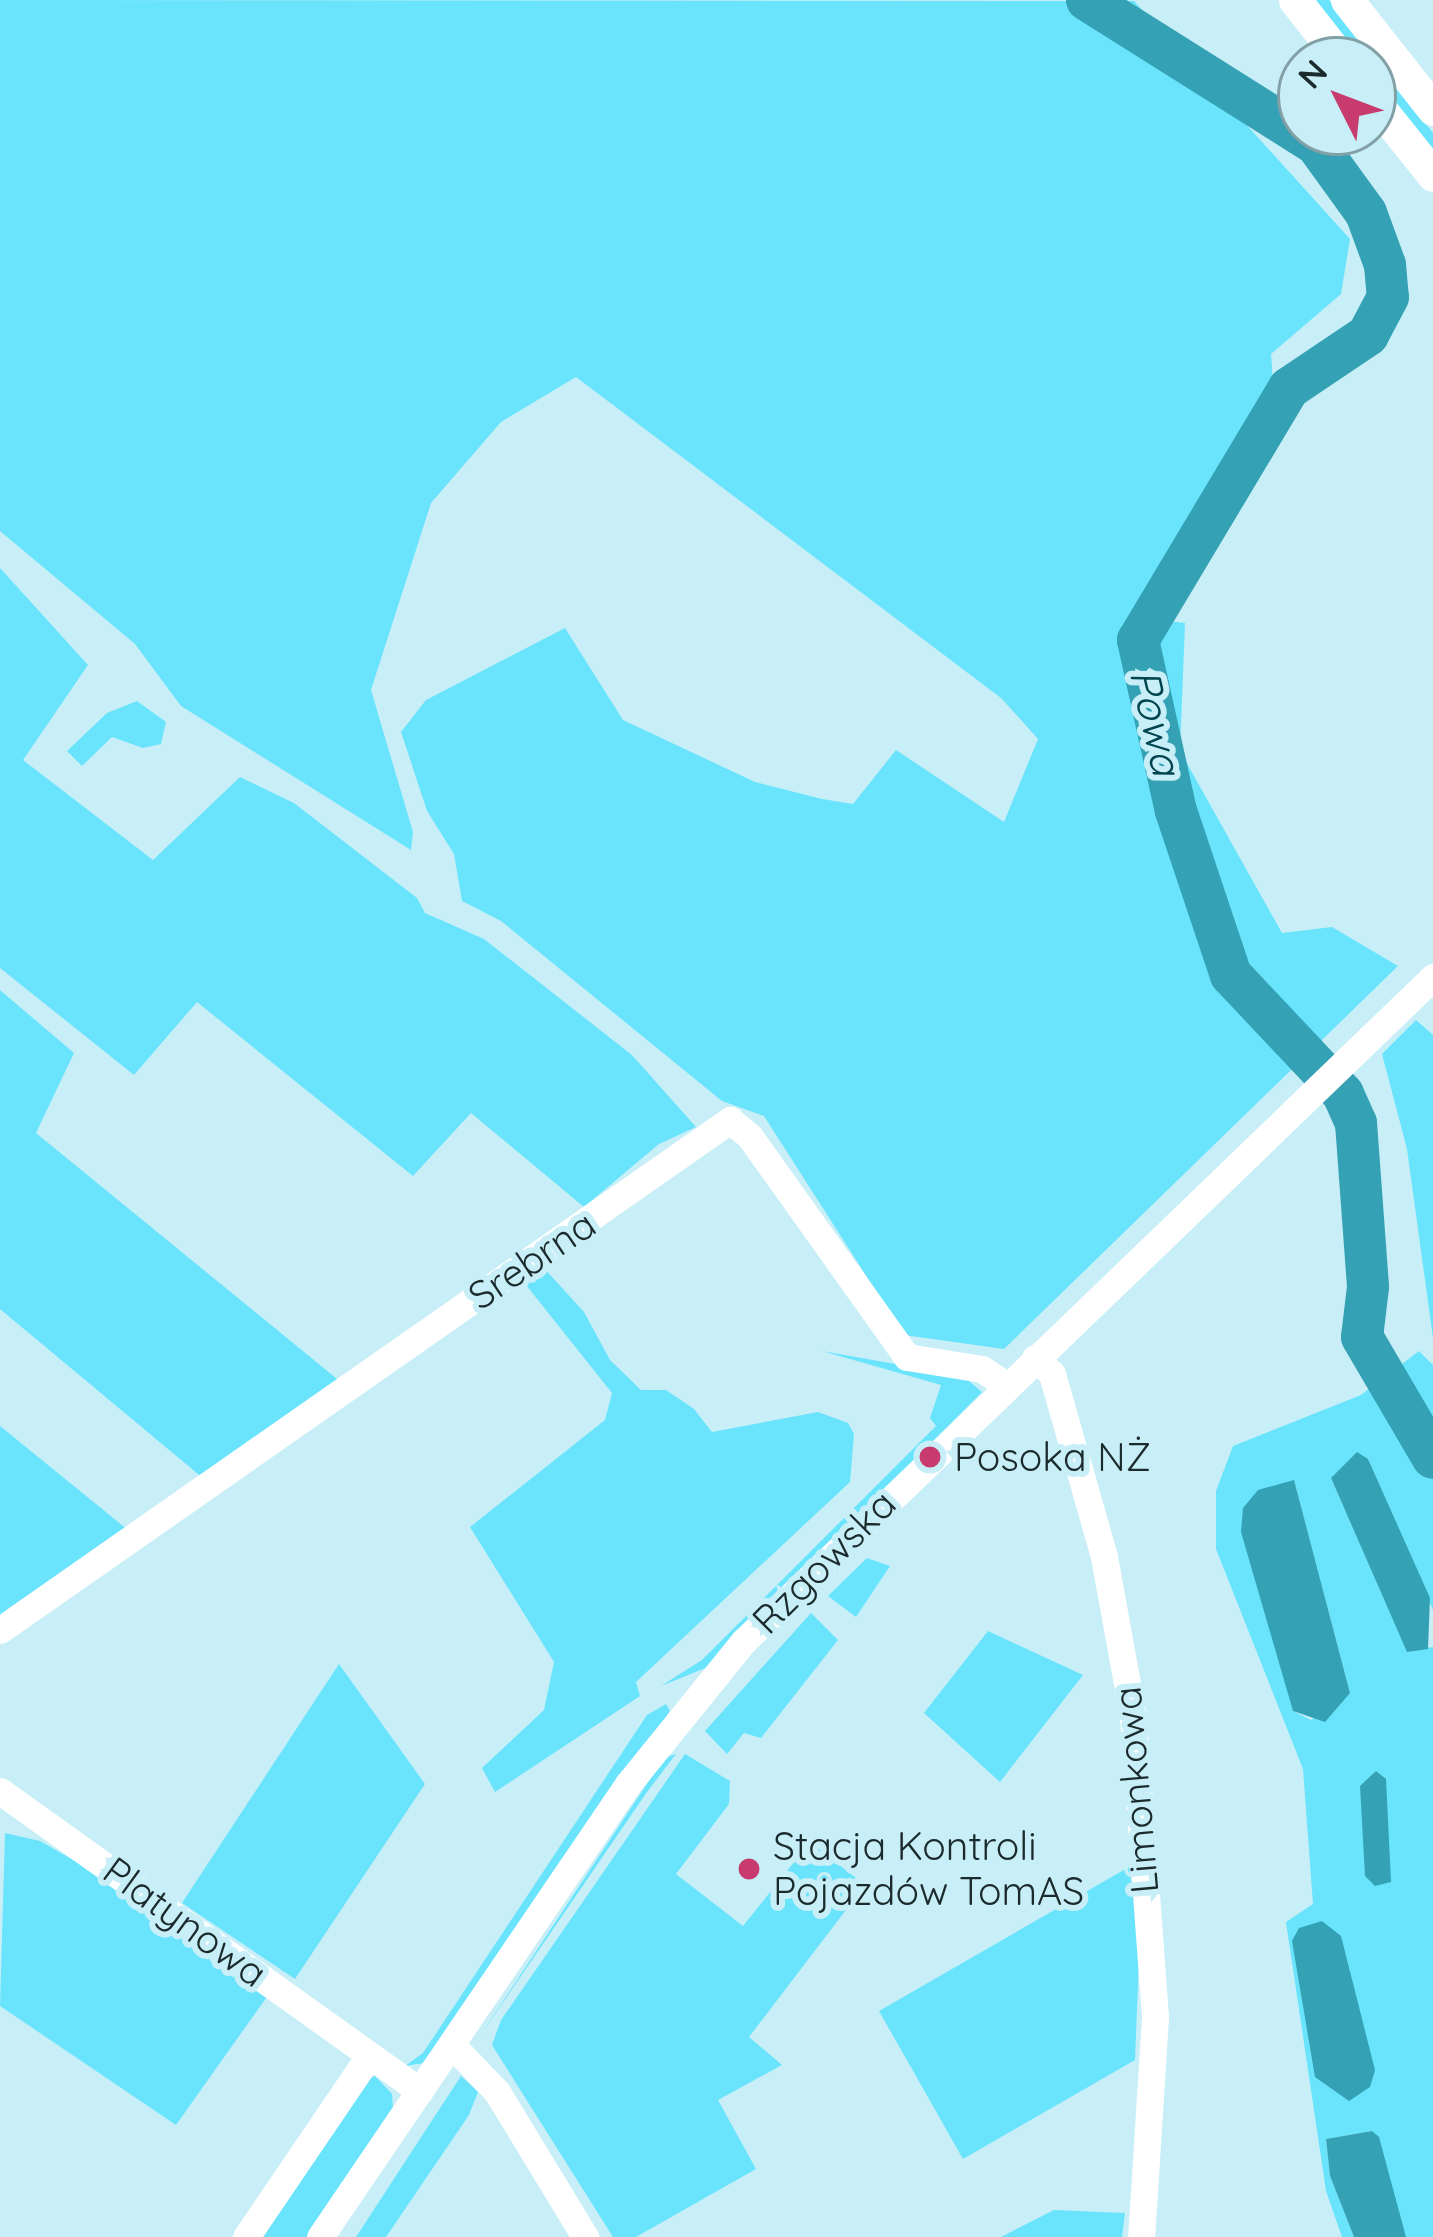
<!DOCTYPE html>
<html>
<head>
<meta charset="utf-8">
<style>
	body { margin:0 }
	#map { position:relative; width:1433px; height:2237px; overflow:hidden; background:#c8eff7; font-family:Quicksand,sans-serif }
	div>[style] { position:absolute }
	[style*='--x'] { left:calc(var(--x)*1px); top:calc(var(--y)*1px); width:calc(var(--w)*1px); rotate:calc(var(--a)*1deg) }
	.green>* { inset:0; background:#69e4fc }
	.water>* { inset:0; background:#34a1b5 }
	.river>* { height:42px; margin:-21px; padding:0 21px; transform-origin:21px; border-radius:21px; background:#34a1b5 }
	.minor>* { height:27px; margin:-13.5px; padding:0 13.5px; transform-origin:13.5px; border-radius:13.5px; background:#fff }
	.major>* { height:33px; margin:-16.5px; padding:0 16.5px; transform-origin:16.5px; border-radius:16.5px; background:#fff }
	.dots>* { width:33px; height:33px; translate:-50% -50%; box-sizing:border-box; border:6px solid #c8eff7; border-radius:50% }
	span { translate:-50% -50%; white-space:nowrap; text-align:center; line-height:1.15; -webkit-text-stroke:12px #c8eff7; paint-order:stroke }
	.street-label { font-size:39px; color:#1b2a2d }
	.poi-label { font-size:39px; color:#1b2a2d }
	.left { translate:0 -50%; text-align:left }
	.water-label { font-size:42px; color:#00444f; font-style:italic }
	.north { position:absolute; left:1277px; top:36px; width:120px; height:120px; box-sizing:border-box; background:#c8eff7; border:3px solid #83a0a6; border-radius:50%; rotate:312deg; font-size:33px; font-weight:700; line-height:48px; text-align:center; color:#1b2a2d }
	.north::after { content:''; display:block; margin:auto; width:42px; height:54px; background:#c73b6e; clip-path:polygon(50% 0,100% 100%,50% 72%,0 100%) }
</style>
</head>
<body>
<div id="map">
	<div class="green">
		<div style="clip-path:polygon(0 0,1134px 1px,1350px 239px,1341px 294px,1271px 354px,1273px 381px,1136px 617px,1185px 623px,1180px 751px,1282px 933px,1332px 927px,1398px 966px,1004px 1349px,904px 1335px,764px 1116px,722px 1101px,501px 921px,462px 901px,454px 854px,427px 811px,401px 732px,426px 700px,565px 628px,623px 720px,755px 782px,822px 799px,853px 804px,896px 750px,1004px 822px,1038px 739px,1001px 698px,576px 377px,501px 422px,431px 503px,371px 690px,413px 832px,411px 850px,181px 706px,135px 644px,0 531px)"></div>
		<div style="clip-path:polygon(1315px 0,1329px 0,1378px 62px,1433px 133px,1433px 151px,1373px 75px,1373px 60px,1361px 60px)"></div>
		<div style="clip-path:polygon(0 568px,88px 665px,23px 760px,153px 860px,240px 777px,294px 803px,417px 898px,425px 913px,484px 939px,632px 1055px,696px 1127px,659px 1144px,584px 1207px,471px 1113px,413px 1176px,197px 1002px,134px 1075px,0 968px)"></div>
		<div style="clip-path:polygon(137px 701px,166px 722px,161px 744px,143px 748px,112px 737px,82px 766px,67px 751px,107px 713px)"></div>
		<div style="clip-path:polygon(0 990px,74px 1053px,36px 1133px,342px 1383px,204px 1479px,0 1309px)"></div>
		<div style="clip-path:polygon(1416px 1020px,1433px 1035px,1433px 1338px,1407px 1149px,1382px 1054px)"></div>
		<div style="clip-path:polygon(542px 1266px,584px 1312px,610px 1360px,641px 1390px,666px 1390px,694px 1409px,712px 1432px,818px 1412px,848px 1423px,854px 1434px,850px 1482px,636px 1682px,640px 1696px,495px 1792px,482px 1768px,544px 1710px,554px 1662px,470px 1527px,605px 1420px,612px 1393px,522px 1280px)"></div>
		<div style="clip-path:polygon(822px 1351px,963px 1376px,982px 1392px,708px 1667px,661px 1686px,702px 1660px,936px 1426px,930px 1418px,941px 1385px)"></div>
		<div style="clip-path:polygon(evenodd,1419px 1351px,1433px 1365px,1433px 1610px,1368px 1459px,1331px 1478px,1407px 1651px,1433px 1647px,1433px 2237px,1406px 2237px,1372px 2131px,1326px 2139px,1330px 2176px,1354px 2237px,1342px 2237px,1326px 2191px,1286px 1922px,1313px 1904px,1303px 1769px,1216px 1549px,1216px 1491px,1233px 1446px,1361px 1395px,1419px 1351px,1294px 1481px,1350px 1693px,1311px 1720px,1293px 1711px,1294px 1481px)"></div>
		<div style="clip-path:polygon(0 1426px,128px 1530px,0 1621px)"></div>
		<div style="clip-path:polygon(867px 1558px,890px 1566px,856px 1617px,828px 1596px)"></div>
		<div style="clip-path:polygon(811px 1613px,838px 1640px,761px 1738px,744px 1733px,727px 1754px,705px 1731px)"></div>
		<div style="clip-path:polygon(988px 1631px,1083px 1675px,1000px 1782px,924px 1713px)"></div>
		<div style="clip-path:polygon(339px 1664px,425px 1784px,295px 1979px,182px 1903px)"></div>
		<div style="clip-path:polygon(666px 1704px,670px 1711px,424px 2063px,405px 2066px,423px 2053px,647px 1715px)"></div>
		<div style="clip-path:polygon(676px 1754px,647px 1792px,480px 2036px,664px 1758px)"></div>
		<div style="clip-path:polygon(685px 1754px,730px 1781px,729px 1804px,676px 1874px,743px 1926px,810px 1842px,865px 1885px,749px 2037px,782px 2065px,718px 2100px,756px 2169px,636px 2237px,613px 2237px,492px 2045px,501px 2020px)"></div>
		<div style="clip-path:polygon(5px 1833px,40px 1841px,110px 1881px,271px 1991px,176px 2125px,0 2006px)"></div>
		<div style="clip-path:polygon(1129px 1867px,1140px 1932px,1135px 2060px,963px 2159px,879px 2011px)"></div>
		<div style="clip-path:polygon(375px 2076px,392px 2094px,393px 2108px,309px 2237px,251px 2237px,354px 2084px)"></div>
		<div style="clip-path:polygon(461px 2076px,478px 2092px,469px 2115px,386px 2237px,356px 2237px)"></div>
		<div style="clip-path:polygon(1054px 2210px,1125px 2213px,1122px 2237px,1001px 2237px)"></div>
	</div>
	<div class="water">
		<div style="clip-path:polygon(1357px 1452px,1368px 1459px,1430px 1598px,1428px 1649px,1407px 1652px,1331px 1478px)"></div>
		<div style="clip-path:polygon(1294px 1480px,1350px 1693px,1325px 1722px,1293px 1711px,1241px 1532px,1243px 1508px,1258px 1490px)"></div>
		<div style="clip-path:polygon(1376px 1771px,1386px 1779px,1391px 1882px,1375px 1886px,1365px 1876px,1360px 1786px)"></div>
		<div style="clip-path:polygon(1322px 1921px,1341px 1936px,1375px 2070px,1370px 2087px,1349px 2101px,1315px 2077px,1292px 1941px,1299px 1928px)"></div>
		<div style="clip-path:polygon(1372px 2131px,1379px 2137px,1406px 2237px,1354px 2237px,1330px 2176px,1326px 2139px)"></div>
	</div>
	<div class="river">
		<div style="--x:1087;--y:0;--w:271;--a:32.2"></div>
		<div style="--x:1316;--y:144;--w:85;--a:54.1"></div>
		<div style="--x:1366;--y:213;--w:55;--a:69.9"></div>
		<div style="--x:1385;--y:265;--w:32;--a:85"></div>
		<div style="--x:1388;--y:297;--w:43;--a:117.8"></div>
		<div style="--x:1368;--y:335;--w:95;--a:146.1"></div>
		<div style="--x:1289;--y:388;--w:294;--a:120.9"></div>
		<div style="--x:1138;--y:640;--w:175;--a:77.5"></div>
		<div style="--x:1176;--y:811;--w:173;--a:71.5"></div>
		<div style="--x:1231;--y:975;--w:163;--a:46.7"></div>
		<div style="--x:1343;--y:1094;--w:32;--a:66"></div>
		<div style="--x:1356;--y:1123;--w:164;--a:85.8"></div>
		<div style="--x:1368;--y:1287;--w:50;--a:96.8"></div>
		<div style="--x:1362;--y:1337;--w:140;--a:59.6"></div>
	</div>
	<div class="minor">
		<div style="--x:1035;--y:1358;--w:23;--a:43"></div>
		<div style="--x:1052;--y:1374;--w:190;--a:74.1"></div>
		<div style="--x:1104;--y:1557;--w:163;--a:79.7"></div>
		<div style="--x:1133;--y:1717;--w:301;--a:85.8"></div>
		<div style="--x:1155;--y:2017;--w:220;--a:93.6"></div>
		<div style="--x:0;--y:1630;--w:891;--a:-34.94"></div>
		<div style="--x:730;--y:1120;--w:26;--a:40"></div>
		<div style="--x:750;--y:1137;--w:270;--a:54.5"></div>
		<div style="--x:907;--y:1357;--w:76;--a:9.1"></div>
		<div style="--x:982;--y:1369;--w:30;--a:34"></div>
		<div style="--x:0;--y:1791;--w:516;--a:35.54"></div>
		<div style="--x:452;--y:2045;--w:65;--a:46.2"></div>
		<div style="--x:497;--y:2092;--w:170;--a:58.7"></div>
		<div style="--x:246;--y:2237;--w:215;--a:-55.8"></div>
		<div style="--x:320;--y:2237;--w:548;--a:-55.79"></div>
		<div style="--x:628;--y:1784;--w:184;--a:-51"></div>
		<div style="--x:744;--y:1641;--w:957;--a:-43.94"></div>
	</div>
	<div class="major">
		<div style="--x:1295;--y:0;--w:76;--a:51.9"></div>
		<div style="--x:1347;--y:0;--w:139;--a:51.7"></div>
		<div style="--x:1373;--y:100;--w:96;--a:51.3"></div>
	</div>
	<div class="dots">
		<div style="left:930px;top:1457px;background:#c73b6e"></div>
		<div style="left:749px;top:1869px;background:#c73b6e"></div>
	</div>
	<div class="street-label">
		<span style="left:532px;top:1260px;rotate:-34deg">Srebrna</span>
		<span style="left:824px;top:1562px;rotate:-45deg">Rzgowska</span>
		<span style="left:1136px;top:1790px;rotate:-95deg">Limonkowa</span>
		<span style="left:185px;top:1922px;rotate:36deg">Platynowa</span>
	</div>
	<div class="poi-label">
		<span class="left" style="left:954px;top:1457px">Posoka NŻ</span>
		<span class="left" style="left:773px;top:1869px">Stacja Kontroli<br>Pojazdów TomAS</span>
	</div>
	<div class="water-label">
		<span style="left:1156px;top:722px;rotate:77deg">Powa</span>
	</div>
	<div class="north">N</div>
</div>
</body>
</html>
